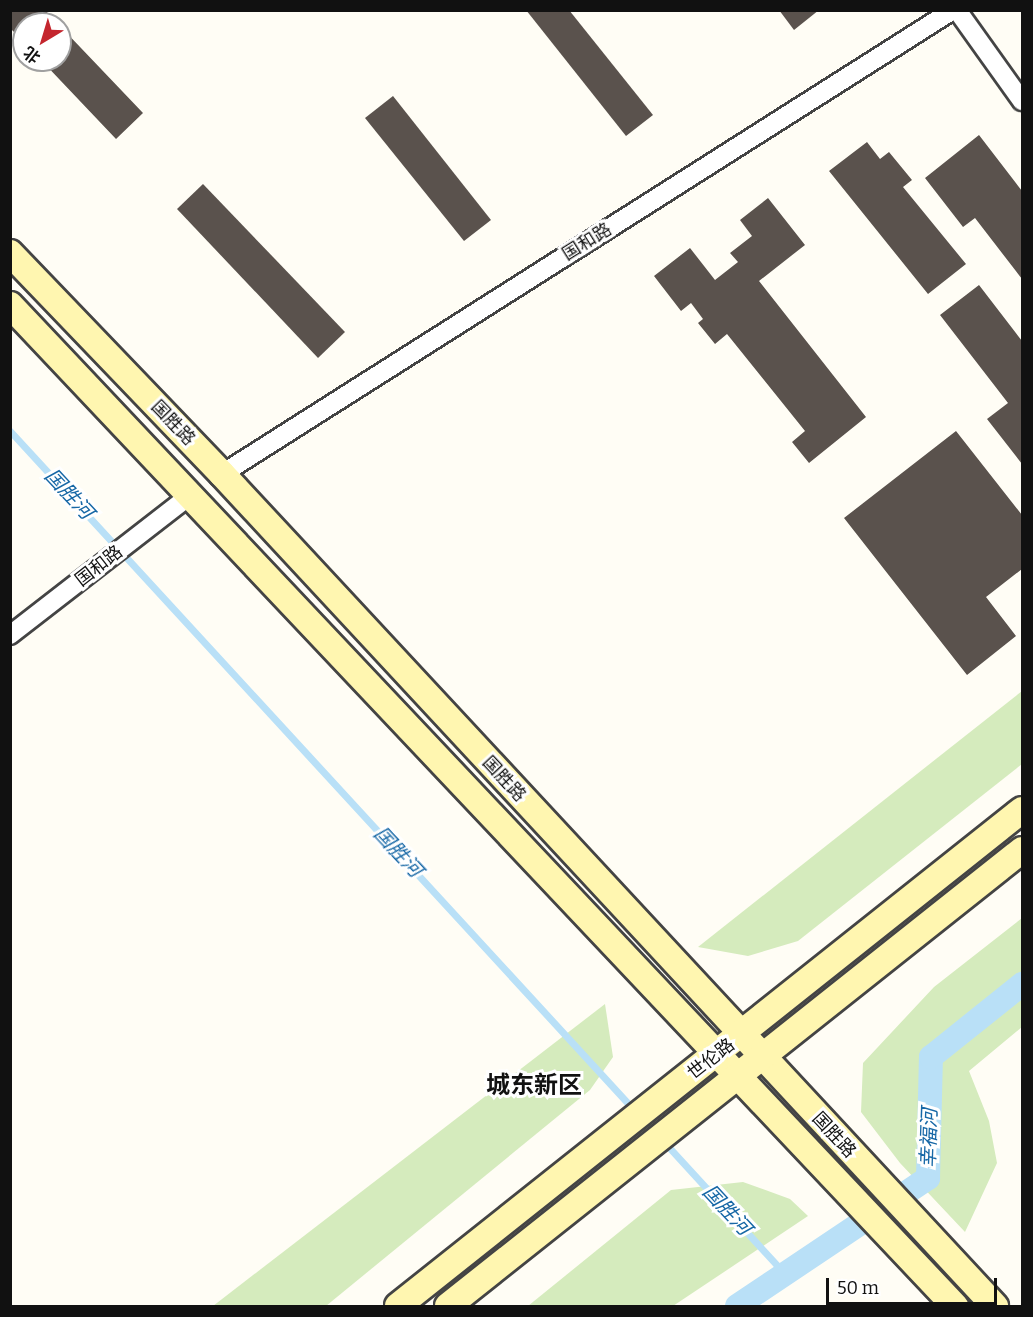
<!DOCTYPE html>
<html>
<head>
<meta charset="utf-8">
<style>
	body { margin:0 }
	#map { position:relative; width:1033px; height:1317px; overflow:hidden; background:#fffdf5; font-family:Bitter,"Noto Sans SC",serif }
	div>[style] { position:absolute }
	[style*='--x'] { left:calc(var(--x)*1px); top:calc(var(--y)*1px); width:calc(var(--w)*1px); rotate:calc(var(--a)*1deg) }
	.green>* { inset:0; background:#d5ebbd }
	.stream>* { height:7px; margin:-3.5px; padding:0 3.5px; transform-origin:3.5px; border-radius:3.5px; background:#b9e0f7 }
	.canal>* { height:24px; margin:-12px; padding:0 12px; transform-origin:12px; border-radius:12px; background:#b9e0f7 }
	.building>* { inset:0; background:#5a524d }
	.roads { filter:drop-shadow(2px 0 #444) drop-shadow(-2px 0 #444) drop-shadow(0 2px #444) drop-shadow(0 -2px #444) }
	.street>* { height:18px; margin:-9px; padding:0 9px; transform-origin:9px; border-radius:9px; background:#fff }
	.secondary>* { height:26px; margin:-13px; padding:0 13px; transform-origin:13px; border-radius:13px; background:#fff6b0 }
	span { translate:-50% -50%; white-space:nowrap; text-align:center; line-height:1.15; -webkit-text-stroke:6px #fff; paint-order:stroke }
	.street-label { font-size:18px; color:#111 }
	.water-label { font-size:20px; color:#1768a6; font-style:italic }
	.district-label { font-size:24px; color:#111; font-weight:700 }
	.frame { position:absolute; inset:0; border:12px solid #111; pointer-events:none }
	.north { position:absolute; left:12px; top:12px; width:60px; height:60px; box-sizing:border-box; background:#fff; border:2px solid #a0a0a0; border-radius:50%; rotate:218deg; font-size:16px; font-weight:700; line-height:24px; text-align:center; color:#111 }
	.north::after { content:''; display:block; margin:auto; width:21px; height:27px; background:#c4262e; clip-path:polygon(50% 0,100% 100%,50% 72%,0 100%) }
	.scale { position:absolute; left:826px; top:1278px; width:171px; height:27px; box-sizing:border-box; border:3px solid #111; border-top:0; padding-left:8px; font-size:18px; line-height:21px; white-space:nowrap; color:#111; -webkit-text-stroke:4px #fff; paint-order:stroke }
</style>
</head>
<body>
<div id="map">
	<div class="green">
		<div style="clip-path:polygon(1022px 691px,1022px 764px,798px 941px,748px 956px,698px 947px)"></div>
		<div style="clip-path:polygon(1022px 918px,1022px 1027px,969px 1071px,989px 1121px,997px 1163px,965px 1232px,900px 1163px,861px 1112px,863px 1063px,934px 987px)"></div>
		<div style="clip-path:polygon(605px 1004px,613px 1057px,590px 1090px,326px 1306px,213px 1306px)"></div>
		<div style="clip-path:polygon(743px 1182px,790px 1199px,808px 1216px,673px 1306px,528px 1306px,671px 1190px)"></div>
	</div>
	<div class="stream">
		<div style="--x:10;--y:431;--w:924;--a:47.41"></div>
		<div style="--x:643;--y:1119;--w:210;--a:47.5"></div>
	</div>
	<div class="canal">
		<div style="--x:737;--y:1306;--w:230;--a:-33.8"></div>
		<div style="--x:928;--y:1178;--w:121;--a:-88.6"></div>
		<div style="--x:931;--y:1057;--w:117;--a:-38.7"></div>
	</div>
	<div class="building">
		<div style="clip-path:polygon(10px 10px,45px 10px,58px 24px,24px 24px,24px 42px,10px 28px)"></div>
		<div style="clip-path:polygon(526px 10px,569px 10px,653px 115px,626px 136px)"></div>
		<div style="clip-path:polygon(779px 10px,819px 10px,794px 30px)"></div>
		<div style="clip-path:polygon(60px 26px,143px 113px,116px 139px,41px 60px,60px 60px)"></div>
		<div style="clip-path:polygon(393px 96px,491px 220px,464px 241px,365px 118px)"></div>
		<div style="clip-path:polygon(979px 135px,1022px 191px,1022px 279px,975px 218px,963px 227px,925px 178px)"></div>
		<div style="clip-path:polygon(867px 142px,880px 159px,889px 152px,912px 180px,903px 187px,966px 264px,928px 294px,829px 171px)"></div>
		<div style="clip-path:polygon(203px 184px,345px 332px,318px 358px,177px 209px)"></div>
		<div style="clip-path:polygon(768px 198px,805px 245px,759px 281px,866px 417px,809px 463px,792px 442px,805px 431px,727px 334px,715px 344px,698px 323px,703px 319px,691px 303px,681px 311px,654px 276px,690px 248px,715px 280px,738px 262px,730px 253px,752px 236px,740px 220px)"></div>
		<div style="clip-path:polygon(979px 285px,1022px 341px,1022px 464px,987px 419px,1008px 403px,940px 315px)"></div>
		<div style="clip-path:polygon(956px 431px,1022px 515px,1022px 569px,986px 597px,1016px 636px,967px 675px,844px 518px)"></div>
	</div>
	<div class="roads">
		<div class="street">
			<div style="--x:957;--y:10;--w:112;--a:54.5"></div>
			<div style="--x:222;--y:474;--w:866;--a:-32.41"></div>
			<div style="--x:10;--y:635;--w:225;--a:-37.8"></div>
		</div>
		<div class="secondary">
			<div style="--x:10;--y:253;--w:306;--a:46.2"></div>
			<div style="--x:222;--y:474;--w:1136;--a:47.11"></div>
			<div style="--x:10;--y:305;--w:1377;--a:46.65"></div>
			<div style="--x:398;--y:1306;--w:797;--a:-38.48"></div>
			<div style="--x:448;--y:1306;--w:733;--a:-38.46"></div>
		</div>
	</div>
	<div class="street-label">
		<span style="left:587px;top:242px;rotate:-32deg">国和路</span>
		<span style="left:173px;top:423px;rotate:46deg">国胜路</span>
		<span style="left:99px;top:566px;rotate:-38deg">国和路</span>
		<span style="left:504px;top:779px;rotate:47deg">国胜路</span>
		<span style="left:711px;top:1059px;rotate:-38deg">世伦路</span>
		<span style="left:834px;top:1135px;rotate:47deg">国胜路</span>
	</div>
	<div class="water-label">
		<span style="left:69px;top:494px;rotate:47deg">国胜河</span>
		<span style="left:398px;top:852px;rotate:47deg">国胜河</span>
		<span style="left:929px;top:1138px;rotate:-88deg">幸福河</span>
		<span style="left:727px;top:1210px;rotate:47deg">国胜河</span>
	</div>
	<div class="district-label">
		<span style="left:534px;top:1086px">城东新区</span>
	</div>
	<div class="frame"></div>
	<div class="north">北</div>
	<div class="scale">50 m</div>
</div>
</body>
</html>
